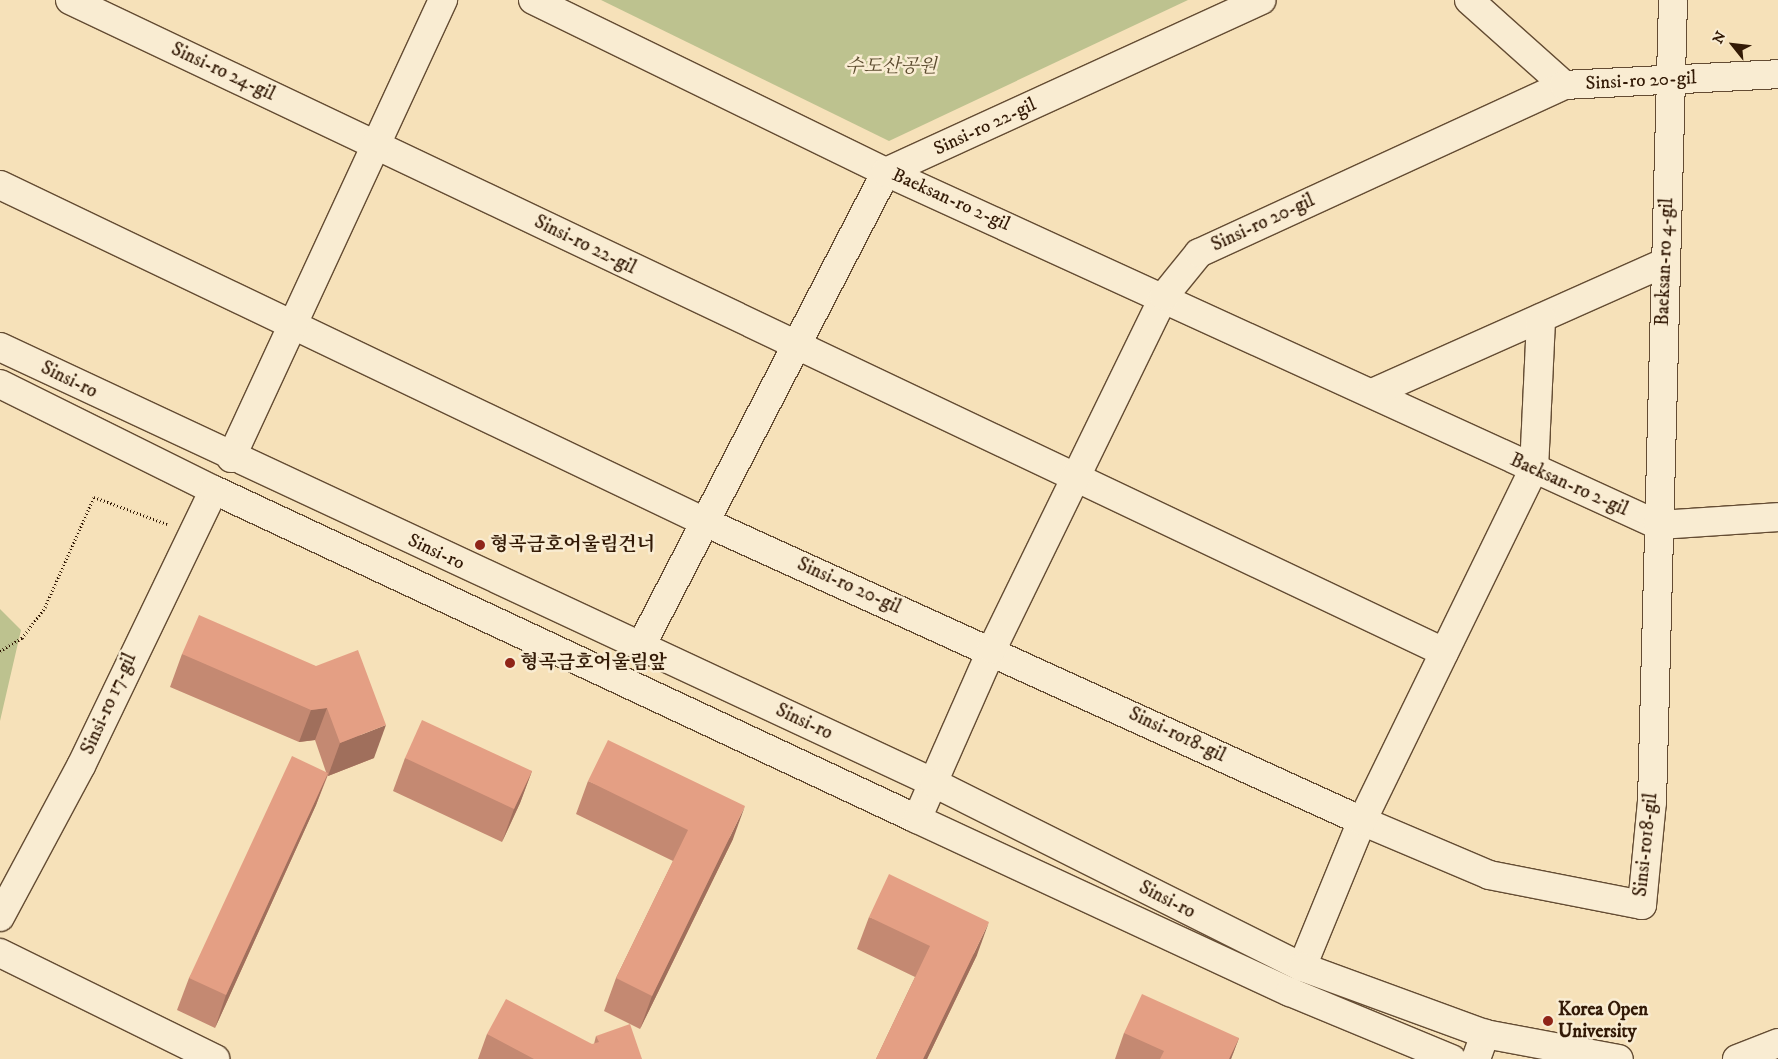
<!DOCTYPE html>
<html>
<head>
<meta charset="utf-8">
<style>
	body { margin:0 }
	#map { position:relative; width:1778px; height:1059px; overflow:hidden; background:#f6e1b9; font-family:"IM FELL DW Pica","Noto Serif KR",serif }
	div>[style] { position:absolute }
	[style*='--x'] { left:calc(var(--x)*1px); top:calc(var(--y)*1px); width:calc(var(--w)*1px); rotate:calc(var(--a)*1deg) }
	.green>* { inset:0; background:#bdc28f }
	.path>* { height:3px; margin-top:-1.5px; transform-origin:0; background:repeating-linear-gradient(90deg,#331a06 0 1px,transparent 0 3.5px) }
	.roads { filter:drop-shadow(1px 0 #644c33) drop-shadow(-1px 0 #644c33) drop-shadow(0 1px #644c33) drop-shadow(0 -1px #644c33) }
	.street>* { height:28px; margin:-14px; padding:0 14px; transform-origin:14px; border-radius:14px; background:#f9ecd2 }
	.secondary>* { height:28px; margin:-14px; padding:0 14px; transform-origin:14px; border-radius:14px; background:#f9ecd2 }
	.wall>* { inset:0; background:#c48972 }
	.shaded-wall>* { inset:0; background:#a06f5c }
	.building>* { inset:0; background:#e49f84 }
	.dots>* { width:14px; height:14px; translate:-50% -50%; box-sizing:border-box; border:2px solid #f9ecd2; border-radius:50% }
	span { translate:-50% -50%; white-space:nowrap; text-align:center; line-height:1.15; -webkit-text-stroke:5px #f9ecd2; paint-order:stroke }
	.park-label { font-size:19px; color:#5c4c2f; font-style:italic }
	.street-label { font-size:19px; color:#331a06 }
	.poi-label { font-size:19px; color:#331a06; font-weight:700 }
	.left { translate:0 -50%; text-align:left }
	.north { position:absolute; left:1708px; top:20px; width:50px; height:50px; -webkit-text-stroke:4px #f9ecd2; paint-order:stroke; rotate:299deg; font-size:14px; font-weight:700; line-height:20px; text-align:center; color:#331a06 }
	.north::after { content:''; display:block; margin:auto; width:18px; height:22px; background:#331a06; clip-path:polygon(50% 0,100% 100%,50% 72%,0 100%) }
</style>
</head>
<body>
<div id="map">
	<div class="green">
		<div style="clip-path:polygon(601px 0,1188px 0,889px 141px)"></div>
		<div style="clip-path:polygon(0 609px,21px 630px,0 721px)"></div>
	</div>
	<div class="path">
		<div style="--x:0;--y:651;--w:26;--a:-31"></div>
		<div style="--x:22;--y:638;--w:39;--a:-53"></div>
		<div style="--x:45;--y:607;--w:120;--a:-66"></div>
		<div style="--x:94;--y:497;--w:78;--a:20.3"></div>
	</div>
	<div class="roads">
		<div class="street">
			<div style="--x:70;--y:0;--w:1521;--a:25.39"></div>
			<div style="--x:533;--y:0;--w:393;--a:26"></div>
			<div style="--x:886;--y:172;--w:849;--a:24.57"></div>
			<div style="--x:1658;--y:525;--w:120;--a:-3.8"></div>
			<div style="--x:1469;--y:0;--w:127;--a:41.8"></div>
			<div style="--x:0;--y:185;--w:784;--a:25.55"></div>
			<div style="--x:707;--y:523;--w:720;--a:24.46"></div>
			<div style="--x:1362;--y:821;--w:138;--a:23"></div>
			<div style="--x:1489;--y:875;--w:156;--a:11.1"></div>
			<div style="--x:1642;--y:905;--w:103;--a:-84.5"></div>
			<div style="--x:1652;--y:802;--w:802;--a:-88.5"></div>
			<div style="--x:1372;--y:393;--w:320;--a:-24"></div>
			<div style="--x:231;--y:458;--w:505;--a:-65.16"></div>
			<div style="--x:641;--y:646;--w:534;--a:-62.67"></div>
			<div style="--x:886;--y:172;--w:413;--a:-24.6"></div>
			<div style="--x:917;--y:819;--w:186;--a:-66.2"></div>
			<div style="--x:992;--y:649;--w:393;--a:-64"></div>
			<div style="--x:1164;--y:296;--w:55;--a:-50.9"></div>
			<div style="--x:1199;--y:253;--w:402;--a:-24.7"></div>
			<div style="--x:1564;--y:85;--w:214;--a:-2.9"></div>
			<div style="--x:0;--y:917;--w:171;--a:-61.8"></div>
			<div style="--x:81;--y:766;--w:306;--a:-64.3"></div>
			<div style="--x:0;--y:953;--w:240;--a:26.2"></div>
			<div style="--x:1302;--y:967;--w:158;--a:-67.7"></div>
			<div style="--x:1362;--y:821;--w:392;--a:-64"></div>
			<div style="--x:1534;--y:469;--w:151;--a:-87.3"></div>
			<div style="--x:1476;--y:1059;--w:27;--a:-70"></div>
		</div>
		<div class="secondary">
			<div style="--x:0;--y:347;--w:1031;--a:25.02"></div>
			<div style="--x:934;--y:783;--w:411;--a:26.6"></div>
			<div style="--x:1302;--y:967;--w:195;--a:20.1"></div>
			<div style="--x:1485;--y:1034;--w:136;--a:10.6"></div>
			<div style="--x:0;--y:384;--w:239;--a:26.4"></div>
			<div style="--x:214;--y:490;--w:776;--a:25.08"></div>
			<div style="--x:917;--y:819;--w:411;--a:24.9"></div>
			<div style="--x:1290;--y:992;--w:175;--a:22.5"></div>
			<div style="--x:1737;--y:1059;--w:44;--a:-21.3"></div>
		</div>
	</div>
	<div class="wall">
		<div style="clip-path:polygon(182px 654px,316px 666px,374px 758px,328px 776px,328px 775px,316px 805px,215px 1028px,177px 1010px,189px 978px,326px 772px,315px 740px,299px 742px,170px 687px)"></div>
		<div style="clip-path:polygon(405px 758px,532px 771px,520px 803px,502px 842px,393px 791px)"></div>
		<div style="clip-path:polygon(588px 781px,733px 839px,640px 1029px,604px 1011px,616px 978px,673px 861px,576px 814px)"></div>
		<div style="clip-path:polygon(869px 917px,977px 955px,927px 1059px,876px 1059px,915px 977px,857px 949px)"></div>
		<div style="clip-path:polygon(1124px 1033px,1239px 1038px,1231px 1059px,1115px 1059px)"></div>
		<div style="clip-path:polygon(487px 1034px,592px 1044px,594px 1044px,596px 1036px,642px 1059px,478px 1059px)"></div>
	</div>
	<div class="shaded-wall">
		<div style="clip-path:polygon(327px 708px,315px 740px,299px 742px,311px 710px)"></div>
		<div style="clip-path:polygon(386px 725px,374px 758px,328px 776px,340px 743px)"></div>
		<div style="clip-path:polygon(532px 771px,520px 803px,502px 842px,514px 809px)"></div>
		<div style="clip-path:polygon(328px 773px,316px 805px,215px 1028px,226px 995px)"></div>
		<div style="clip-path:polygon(745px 806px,733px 839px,640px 1029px,652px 996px)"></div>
		<div style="clip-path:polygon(989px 922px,977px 955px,927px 1059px,923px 1059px)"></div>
		<div style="clip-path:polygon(1239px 1038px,1231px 1059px,1229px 1059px)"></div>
	</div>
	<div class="building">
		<div style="clip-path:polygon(199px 615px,316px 666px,358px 650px,386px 725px,340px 743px,327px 708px,311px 710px,182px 654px)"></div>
		<div style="clip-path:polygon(422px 720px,532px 771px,514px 809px,405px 758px)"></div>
		<div style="clip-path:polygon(608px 740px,745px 806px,652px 996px,616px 978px,688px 830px,588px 781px)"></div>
		<div style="clip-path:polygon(292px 756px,328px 773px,226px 995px,189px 978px)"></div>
		<div style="clip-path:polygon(889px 874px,989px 922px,923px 1059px,876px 1059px,930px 946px,869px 917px)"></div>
		<div style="clip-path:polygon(1142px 994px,1239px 1038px,1229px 1059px,1160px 1059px,1164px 1051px,1124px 1033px)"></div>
		<div style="clip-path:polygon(506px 999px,592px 1044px,599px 1042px,596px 1036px,630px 1024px,642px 1059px,534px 1059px,487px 1034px)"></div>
	</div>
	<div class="dots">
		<div style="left:480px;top:545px;background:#8f2418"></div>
		<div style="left:510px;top:663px;background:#8f2418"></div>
		<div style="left:1548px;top:1021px;background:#8f2418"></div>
	</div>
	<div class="park-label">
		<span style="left:891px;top:67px">수도산공원</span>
	</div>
	<div class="street-label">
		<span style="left:223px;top:72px;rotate:25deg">Sinsi-ro 24-gil</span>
		<span style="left:1641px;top:81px;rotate:-3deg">Sinsi-ro 20-gil</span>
		<span style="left:985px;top:127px;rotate:-25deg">Sinsi-ro 22-gil</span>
		<span style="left:951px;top:200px;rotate:24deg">Baeksan-ro 2-gil</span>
		<span style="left:1263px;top:223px;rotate:-25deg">Sinsi-ro 20-gil</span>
		<span style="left:585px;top:245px;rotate:26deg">Sinsi-ro 22-gil</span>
		<span style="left:1665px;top:262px;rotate:-88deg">Baeksan-ro 4-gil</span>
		<span style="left:69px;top:380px;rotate:26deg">Sinsi-ro</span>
		<span style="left:1569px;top:485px;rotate:24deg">Baeksan-ro 2-gil</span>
		<span style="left:436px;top:552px;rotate:25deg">Sinsi-ro</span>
		<span style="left:849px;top:586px;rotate:24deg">Sinsi-ro 20-gil</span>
		<span style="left:109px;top:704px;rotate:-66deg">Sinsi-ro 17-gil</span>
		<span style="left:804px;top:722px;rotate:25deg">Sinsi-ro</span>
		<span style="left:1177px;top:735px;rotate:25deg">Sinsi-ro18-gil</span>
		<span style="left:1646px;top:845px;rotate:-84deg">Sinsi-ro18-gil</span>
		<span style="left:1167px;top:900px;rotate:27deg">Sinsi-ro</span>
	</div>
	<div class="poi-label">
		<span class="left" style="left:490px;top:545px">형곡금호어울림건너</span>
		<span class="left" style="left:520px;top:663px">형곡금호어울림앞</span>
		<span class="left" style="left:1558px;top:1021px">Korea Open<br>University</span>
	</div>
	<div class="north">N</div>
</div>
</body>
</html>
